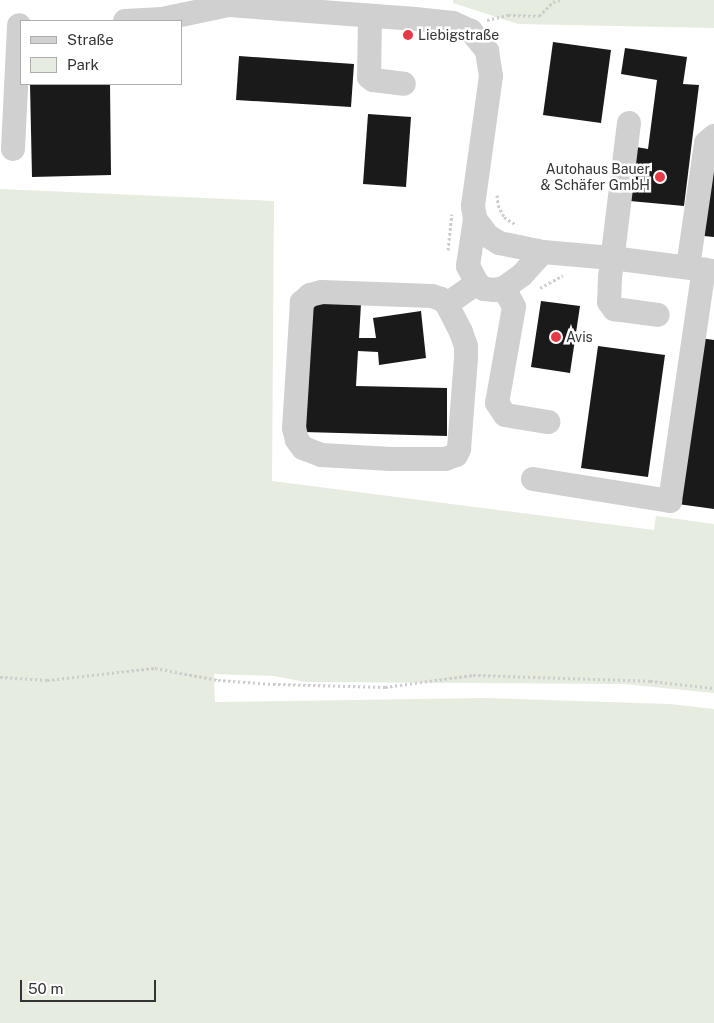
<!DOCTYPE html>
<html>
<head>
<meta charset="utf-8">
<style>
	body { margin:0 }
	#map { position:relative; width:714px; height:1023px; overflow:hidden; background:#fff; font-family:"Public Sans",sans-serif }
	div>[style] { position:absolute }
	[style*='--x'] { left:calc(var(--x)*1px); top:calc(var(--y)*1px); width:calc(var(--w)*1px); rotate:calc(var(--a)*1deg) }
	.green>* { inset:0; background:#e6ecdf }
	.building>* { inset:0; background:#1a1a1a }
	.path>* { height:3px; margin-top:-1.5px; transform-origin:0; background:repeating-linear-gradient(90deg,#cdcdcd 0 2.5px,transparent 0 5px) }
	.minor>* { height:24px; margin:-12px; padding:0 12px; transform-origin:12px; border-radius:12px; background:#d0d0d0 }
	.dots>* { width:14px; height:14px; translate:-50% -50%; box-sizing:border-box; border:2px solid #fff; border-radius:50% }
	span { translate:-50% -50%; white-space:nowrap; text-align:center; line-height:1.15; -webkit-text-stroke:5px #fff; paint-order:stroke }
	.poi-label { font-size:14px; color:#333 }
	.left { translate:0 -50%; text-align:left }
	.right { translate:-100% -50%; text-align:right }
	.legend { position:absolute; left:20px; top:20px; width:162px; height:65px; box-sizing:border-box; background:#fff; border:1px solid #adadad; margin:0; padding:6px 9px; list-style:none; font-size:15px; color:#333 }
	.legend li { display:flex; align-items:center; gap:10px; height:25px }
	.legend b { width:25px; border:1px solid #adadad }
	.scale { position:absolute; left:20px; top:980px; width:136px; height:22px; box-sizing:border-box; border:2px solid #333; border-top:0; padding-left:6px; font-size:15px; line-height:18px; white-space:nowrap; color:#333; -webkit-text-stroke:4px #fff; paint-order:stroke }
</style>
</head>
<body>
<div id="map">
	<div class="green">
		<div style="clip-path:polygon(453px 0,714px 0,714px 28px,518px 24px,453px 3px)"></div>
		<div style="clip-path:polygon(0 189px,274px 201px,272px 481px,654px 530px,656px 516px,714px 524px,714px 693px,624px 684px,305px 682px,274px 676px,214px 674px,215px 702px,486px 698px,670px 704px,714px 709px,714px 1023px,0 1023px)"></div>
	</div>
	<div class="building">
		<div style="clip-path:polygon(553px 42px,611px 50px,601px 123px,543px 115px)"></div>
		<div style="clip-path:polygon(625px 48px,687px 57px,683px 84px,699px 85px,684px 206px,630px 201px,636px 147px,648px 149px,657px 80px,621px 74px)"></div>
		<div style="clip-path:polygon(239px 56px,354px 64px,351px 107px,236px 100px)"></div>
		<div style="clip-path:polygon(30px 84px,110px 84px,111px 175px,32px 177px)"></div>
		<div style="clip-path:polygon(368px 114px,411px 117px,406px 187px,363px 184px)"></div>
		<div style="clip-path:polygon(713px 171px,714px 171px,714px 237px,704px 236px)"></div>
		<div style="clip-path:polygon(541px 301px,580px 306px,570px 373px,531px 367px)"></div>
		<div style="clip-path:polygon(309px 304px,361px 304px,359px 338px,376px 338px,373px 318px,421px 311px,426px 358px,379px 365px,378px 352px,358px 351px,356px 386px,447px 388px,447px 436px,304px 432px)"></div>
		<div style="clip-path:polygon(700px 338px,714px 340px,714px 509px,678px 504px)"></div>
		<div style="clip-path:polygon(598px 346px,665px 355px,648px 477px,581px 468px)"></div>
	</div>
	<div class="path">
		<div style="--x:487;--y:20;--w:22;--a:-13"></div>
		<div style="--x:508;--y:15;--w:31;--a:2"></div>
		<div style="--x:539;--y:16;--w:20;--a:-45"></div>
		<div style="--x:553;--y:2;--w:7;--a:-16"></div>
		<div style="--x:497;--y:195;--w:10;--a:84"></div>
		<div style="--x:498;--y:205;--w:13;--a:63"></div>
		<div style="--x:504;--y:217;--w:15;--a:32"></div>
		<div style="--x:448;--y:250;--w:36;--a:-84"></div>
		<div style="--x:540;--y:288;--w:26;--a:-29"></div>
		<div style="--x:0;--y:677;--w:47;--a:3.7"></div>
		<div style="--x:47;--y:680;--w:109;--a:-6.3"></div>
		<div style="--x:155;--y:668;--w:64;--a:10.8"></div>
		<div style="--x:218;--y:680;--w:55;--a:4.2"></div>
		<div style="--x:273;--y:684;--w:112;--a:1.5"></div>
		<div style="--x:385;--y:687;--w:89;--a:-7.8"></div>
		<div style="--x:473;--y:675;--w:177;--a:1.9"></div>
		<div style="--x:650;--y:681;--w:64;--a:6.2"></div>
	</div>
	<div class="minor">
		<div style="--x:370;--y:16;--w:61;--a:90.9"></div>
		<div style="--x:369;--y:77;--w:5;--a:37"></div>
		<div style="--x:373;--y:80;--w:31;--a:7"></div>
		<div style="--x:125;--y:21;--w:37;--a:-3"></div>
		<div style="--x:162;--y:19;--w:68;--a:-11.8"></div>
		<div style="--x:229;--y:5;--w:187;--a:4.3"></div>
		<div style="--x:415;--y:19;--w:38;--a:6"></div>
		<div style="--x:453;--y:23;--w:20;--a:24"></div>
		<div style="--x:471;--y:31;--w:26;--a:51"></div>
		<div style="--x:487;--y:51;--w:25;--a:81"></div>
		<div style="--x:491;--y:76;--w:131;--a:97.9"></div>
		<div style="--x:473;--y:206;--w:13;--a:81"></div>
		<div style="--x:475;--y:219;--w:21;--a:53"></div>
		<div style="--x:488;--y:236;--w:13;--a:32"></div>
		<div style="--x:499;--y:243;--w:45;--a:11.6"></div>
		<div style="--x:543;--y:252;--w:69;--a:5"></div>
		<div style="--x:612;--y:258;--w:103;--a:7.3"></div>
		<div style="--x:629;--y:123;--w:155;--a:97"></div>
		<div style="--x:610;--y:277;--w:25;--a:92"></div>
		<div style="--x:609;--y:302;--w:9;--a:54"></div>
		<div style="--x:614;--y:309;--w:44;--a:7.8"></div>
		<div style="--x:13;--y:149;--w:124;--a:-87.2"></div>
		<div style="--x:475;--y:219;--w:48;--a:98.5"></div>
		<div style="--x:468;--y:266;--w:19;--a:62"></div>
		<div style="--x:477;--y:283;--w:9;--a:41"></div>
		<div style="--x:484;--y:289;--w:11;--a:5"></div>
		<div style="--x:495;--y:290;--w:9;--a:-13"></div>
		<div style="--x:504;--y:288;--w:22;--a:-36"></div>
		<div style="--x:522;--y:275;--w:31;--a:-48"></div>
		<div style="--x:688;--y:267;--w:125;--a:-81.7"></div>
		<div style="--x:706;--y:143;--w:11;--a:-41"></div>
		<div style="--x:504;--y:288;--w:21;--a:62"></div>
		<div style="--x:514;--y:307;--w:97;--a:100"></div>
		<div style="--x:497;--y:403;--w:14;--a:56"></div>
		<div style="--x:505;--y:415;--w:44;--a:9.2"></div>
		<div style="--x:447;--y:304;--w:8;--a:-140"></div>
		<div style="--x:441;--y:299;--w:9;--a:-162"></div>
		<div style="--x:432;--y:296;--w:110;--a:-177.9"></div>
		<div style="--x:322;--y:292;--w:12;--a:166"></div>
		<div style="--x:310;--y:295;--w:11;--a:139"></div>
		<div style="--x:302;--y:302;--w:126;--a:93.6"></div>
		<div style="--x:294;--y:428;--w:12;--a:76"></div>
		<div style="--x:297;--y:440;--w:10;--a:53"></div>
		<div style="--x:303;--y:448;--w:19;--a:21"></div>
		<div style="--x:321;--y:455;--w:70;--a:3.3"></div>
		<div style="--x:391;--y:459;--w:54;--a:0"></div>
		<div style="--x:445;--y:459;--w:12;--a:-20"></div>
		<div style="--x:456;--y:455;--w:7;--a:-63"></div>
		<div style="--x:459;--y:449;--w:91;--a:-85.6"></div>
		<div style="--x:466;--y:358;--w:12;--a:-90"></div>
		<div style="--x:466;--y:346;--w:15;--a:-110"></div>
		<div style="--x:461;--y:332;--w:31;--a:-117"></div>
		<div style="--x:447;--y:304;--w:37;--a:-35"></div>
		<div style="--x:533;--y:479;--w:139;--a:9.1"></div>
		<div style="--x:670;--y:501;--w:234;--a:-81.7"></div>
	</div>
	<div class="dots">
		<div style="left:408px;top:35px;background:#e63946"></div>
		<div style="left:660px;top:177px;background:#e63946"></div>
		<div style="left:556px;top:337px;background:#e63946"></div>
	</div>
	<div class="poi-label">
		<span class="left" style="left:418px;top:35px">Liebigstraße</span>
		<span class="right" style="left:650px;top:177px">Autohaus Bauer<br>&amp; Schäfer GmbH</span>
		<span class="left" style="left:566px;top:337px">Avis</span>
	</div>
	<ul class="legend">
	<li><b style="height:6px;background:#d0d0d0"></b>Straße</li>
	<li><b style="height:14px;background:#e6ecdf"></b>Park</li>
	</ul>
	<div class="scale">50 m</div>
</div>
</body>
</html>
